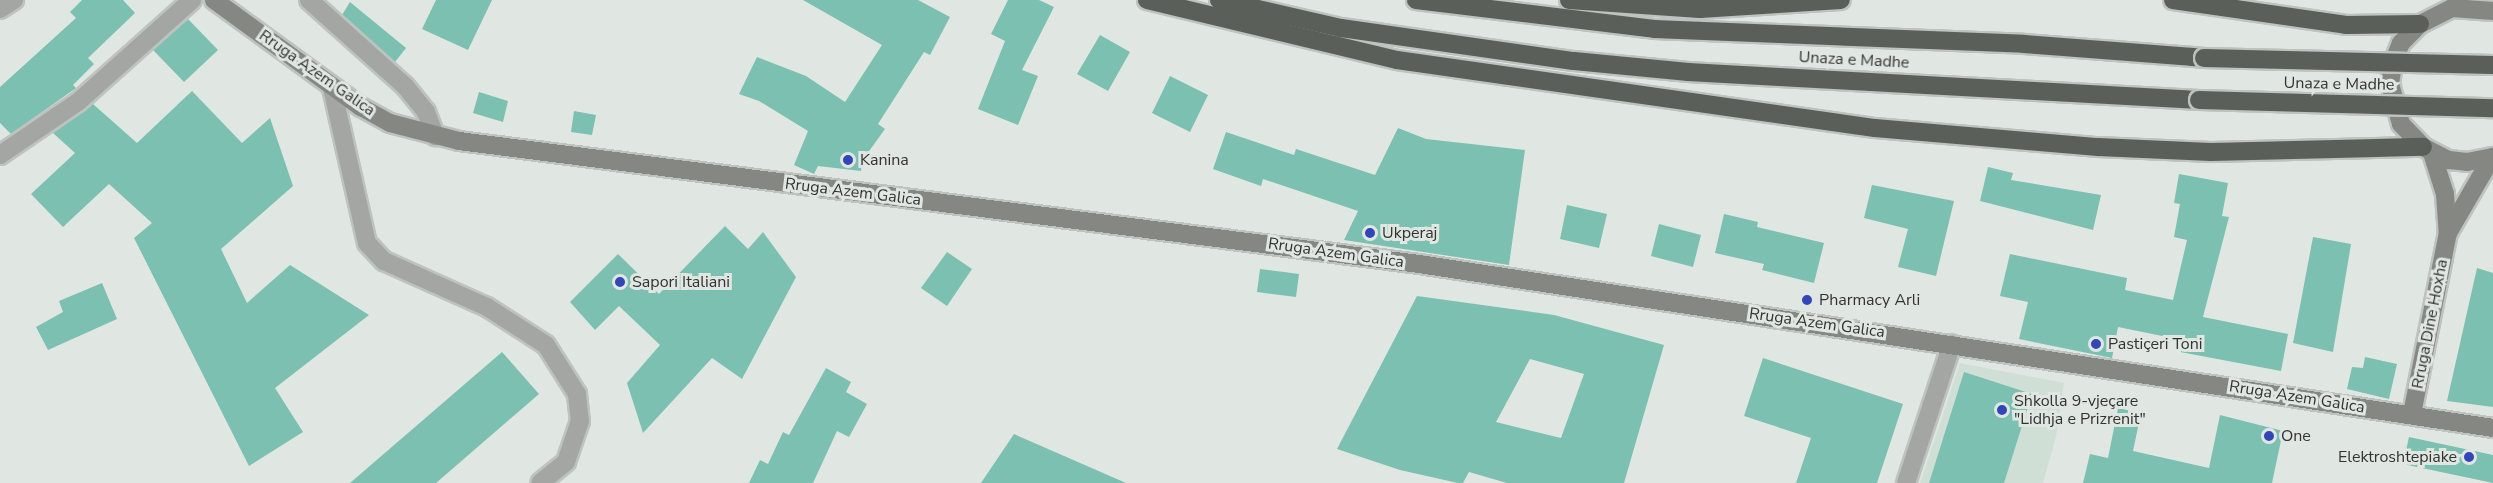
<!DOCTYPE html>
<html>
<head>
<meta charset="utf-8">
<style>
	body { margin:0 }
	#map { position:relative; width:2493px; height:483px; overflow:hidden; background:#e0e7e2; font-family:"Nunito Sans",sans-serif }
	div>[style] { position:absolute }
	[style*='--x'] { left:calc(var(--x)*1px); top:calc(var(--y)*1px); width:calc(var(--w)*1px); rotate:calc(var(--a)*1deg) }
	.built>* { inset:0; background:#d0dfd5 }
	.building>* { inset:0; background:#7bc0b0 }
	.roads { filter:drop-shadow(2px 0 #bdc3bf) drop-shadow(-2px 0 #bdc3bf) drop-shadow(0 2px #bdc3bf) drop-shadow(0 -2px #bdc3bf) }
	.street>* { height:18px; margin:-9px; padding:0 9px; transform-origin:9px; border-radius:9px; background:#a4a6a3 }
	.secondary>* { height:18px; margin:-9px; padding:0 9px; transform-origin:9px; border-radius:9px; background:#858783 }
	.highway>* { height:18px; margin:-9px; padding:0 9px; transform-origin:9px; border-radius:9px; background:#5b5f59 }
	.bridges { filter:drop-shadow(2px 0 #bdc3bf) drop-shadow(-2px 0 #bdc3bf) drop-shadow(0 2px #bdc3bf) drop-shadow(0 -2px #bdc3bf) }
	.highway-bridge>* { height:18px; margin:-9px; padding:0 9px; transform-origin:9px; border-radius:9px; background:#5b5f59 }
	.dots>* { width:16px; height:16px; translate:-50% -50%; box-sizing:border-box; border:3px solid #e0e7e2; border-radius:50% }
	span { translate:-50% -50%; white-space:nowrap; text-align:center; line-height:1.15; -webkit-text-stroke:6px #e0e7e2; paint-order:stroke }
	.street-label { font-size:16px; color:#303331 }
	.poi-label { font-size:16px; color:#303331 }
	.left { translate:0 -50%; text-align:left }
	.right { translate:-100% -50%; text-align:right }
</style>
</head>
<body>
<div id="map">
	<div class="built">
		<div style="clip-path:polygon(1960px 363px,2064px 383px,2056px 437px,2043px 483px,1920px 483px)"></div>
	</div>
	<div class="building">
		<div style="clip-path:polygon(82px 0,123px 0,135px 13px,88px 58px,94px 64px,73px 85px,76px 88px,11px 134px,0 123px,0 87px,76px 18px,70px 12px)"></div>
		<div style="clip-path:polygon(436px 0,492px 0,468px 50px,422px 29px)"></div>
		<div style="clip-path:polygon(803px 0,918px 0,950px 17px,930px 55px,924px 52px,878px 124px,885px 129px,862px 161px,861px 171px,818px 166px,814px 174px,794px 165px,808px 131px,759px 101px,739px 94px,757px 57px,806px 76px,845px 102px,882px 45px)"></div>
		<div style="clip-path:polygon(1008px 0,1039px 0,1054px 7px,1022px 70px,1038px 76px,1018px 125px,978px 109px,1005px 41px,991px 34px)"></div>
		<div style="clip-path:polygon(350px 2px,406px 48px,395px 62px,342px 15px)"></div>
		<div style="clip-path:polygon(188px 19px,218px 50px,184px 82px,153px 50px)"></div>
		<div style="clip-path:polygon(1100px 35px,1130px 52px,1108px 91px,1077px 74px)"></div>
		<div style="clip-path:polygon(1170px 76px,1208px 95px,1190px 132px,1152px 113px)"></div>
		<div style="clip-path:polygon(192px 91px,242px 143px,270px 118px,293px 186px,221px 249px,247px 303px,290px 265px,369px 315px,275px 388px,303px 432px,249px 466px,134px 238px,152px 223px,109px 184px,63px 227px,31px 194px,75px 153px,53px 133px,93px 104px,137px 143px)"></div>
		<div style="clip-path:polygon(479px 92px,508px 101px,503px 122px,473px 113px)"></div>
		<div style="clip-path:polygon(574px 111px,596px 115px,592px 135px,571px 132px)"></div>
		<div style="clip-path:polygon(1398px 128px,1426px 139px,1525px 150px,1509px 265px,1344px 240px,1358px 211px,1263px 179px,1261px 186px,1213px 169px,1226px 132px,1294px 155px,1296px 149px,1375px 175px)"></div>
		<div style="clip-path:polygon(1988px 167px,2013px 173px,2011px 180px,2101px 195px,2093px 230px,1980px 201px)"></div>
		<div style="clip-path:polygon(2179px 174px,2228px 183px,2222px 216px,2229px 217px,2203px 317px,2288px 334px,2281px 371px,2175px 351px,2177px 339px,2118px 327px,2112px 358px,2019px 339px,2028px 302px,2000px 296px,2010px 254px,2127px 278px,2125px 290px,2173px 300px,2187px 240px,2174px 237px,2180px 204px,2174px 203px)"></div>
		<div style="clip-path:polygon(1872px 185px,1954px 201px,1936px 276px,1898px 267px,1908px 229px,1864px 218px)"></div>
		<div style="clip-path:polygon(1567px 205px,1607px 214px,1599px 248px,1560px 239px)"></div>
		<div style="clip-path:polygon(1724px 214px,1758px 222px,1757px 227px,1824px 243px,1814px 283px,1762px 270px,1764px 264px,1715px 253px)"></div>
		<div style="clip-path:polygon(1659px 224px,1701px 235px,1693px 267px,1651px 256px)"></div>
		<div style="clip-path:polygon(725px 226px,748px 249px,763px 232px,796px 277px,742px 379px,712px 358px,643px 433px,627px 383px,660px 345px,619px 306px,595px 330px,570px 302px,618px 254px,659px 294px)"></div>
		<div style="clip-path:polygon(2313px 237px,2351px 244px,2333px 352px,2293px 343px)"></div>
		<div style="clip-path:polygon(947px 252px,972px 269px,947px 306px,921px 288px)"></div>
		<div style="clip-path:polygon(2477px 268px,2493px 273px,2493px 407px,2447px 401px)"></div>
		<div style="clip-path:polygon(1260px 269px,1299px 274px,1296px 297px,1257px 292px)"></div>
		<div style="clip-path:polygon(102px 283px,117px 319px,48px 350px,36px 327px,63px 312px,59px 301px)"></div>
		<div style="clip-path:polygon(evenodd,1417px 296px,1554px 315px,1664px 345px,1624px 483px,1507px 483px,1469px 472px,1463px 483px,1458px 483px,1400px 470px,1337px 449px,1417px 296px,1530px 359px,1584px 374px,1561px 438px,1496px 422px,1530px 359px)"></div>
		<div style="clip-path:polygon(502px 352px,539px 394px,436px 483px,350px 483px)"></div>
		<div style="clip-path:polygon(2365px 357px,2397px 364px,2389px 399px,2347px 389px,2352px 367px,2363px 368px)"></div>
		<div style="clip-path:polygon(1763px 358px,1903px 404px,1877px 483px,1796px 483px,1811px 438px,1744px 416px)"></div>
		<div style="clip-path:polygon(826px 368px,851px 382px,846px 392px,867px 404px,849px 437px,837px 431px,813px 483px,749px 483px,760px 460px,768px 464px,783px 432px,789px 435px)"></div>
		<div style="clip-path:polygon(1964px 372px,2032px 394px,2004px 483px,1929px 483px)"></div>
		<div style="clip-path:polygon(2118px 408px,2141px 413px,2133px 451px,2209px 468px,2220px 415px,2283px 431px,2272px 483px,2083px 483px,2090px 454px,2108px 458px)"></div>
		<div style="clip-path:polygon(1014px 434px,1126px 483px,981px 483px)"></div>
		<div style="clip-path:polygon(2409px 437px,2493px 455px,2493px 483px,2403px 464px)"></div>
	</div>
	<div class="roads">
		<div class="street">
			<div style="--x:309;--y:0;--w:129;--a:41.9"></div>
			<div style="--x:405;--y:86;--w:33;--a:51"></div>
			<div style="--x:426;--y:112;--w:26;--a:69"></div>
			<div style="--x:0;--y:9;--w:17;--a:-33"></div>
			<div style="--x:332;--y:88;--w:159;--a:77.3"></div>
			<div style="--x:367;--y:243;--w:25;--a:47"></div>
			<div style="--x:384;--y:261;--w:113;--a:24.1"></div>
			<div style="--x:487;--y:307;--w:70;--a:32.8"></div>
			<div style="--x:546;--y:345;--w:58;--a:57.7"></div>
			<div style="--x:577;--y:394;--w:27;--a:84"></div>
			<div style="--x:580;--y:421;--w:43;--a:108.9"></div>
			<div style="--x:566;--y:462;--w:33;--a:141"></div>
			<div style="--x:0;--y:155;--w:94;--a:-34.2"></div>
			<div style="--x:78;--y:102;--w:153;--a:-41.8"></div>
			<div style="--x:1906;--y:483;--w:146;--a:-71.7"></div>
		</div>
		<div class="secondary">
			<div style="--x:214;--y:0;--w:182;--a:36.1"></div>
			<div style="--x:361;--y:107;--w:33;--a:29"></div>
			<div style="--x:390;--y:123;--w:71;--a:14.6"></div>
			<div style="--x:459;--y:141;--w:968;--a:7.3"></div>
			<div style="--x:1419;--y:264;--w:1086;--a:8.68"></div>
			<div style="--x:2493;--y:11;--w:41;--a:-175.8"></div>
			<div style="--x:2452;--y:8;--w:36;--a:153"></div>
			<div style="--x:2420;--y:24;--w:27;--a:135"></div>
			<div style="--x:2401;--y:43;--w:22;--a:112"></div>
			<div style="--x:2393;--y:63;--w:21;--a:98"></div>
			<div style="--x:2390;--y:84;--w:41;--a:74.6"></div>
			<div style="--x:2401;--y:124;--w:32;--a:46"></div>
			<div style="--x:2423;--y:147;--w:29;--a:27"></div>
			<div style="--x:2449;--y:160;--w:18;--a:6"></div>
			<div style="--x:2467;--y:162;--w:26;--a:-11"></div>
			<div style="--x:2432;--y:153;--w:43;--a:72.4"></div>
			<div style="--x:2445;--y:194;--w:39;--a:86"></div>
			<div style="--x:2448;--y:233;--w:88;--a:-59.9"></div>
			<div style="--x:2412;--y:414;--w:185;--a:-78.8"></div>
		</div>
		<div class="highway">
			<div style="--x:1147;--y:0;--w:257;--a:13.5"></div>
			<div style="--x:1397;--y:60;--w:483;--a:8.1"></div>
			<div style="--x:1875;--y:128;--w:224;--a:4.9"></div>
			<div style="--x:2098;--y:147;--w:113;--a:2.5"></div>
			<div style="--x:2211;--y:152;--w:212;--a:-1.4"></div>
			<div style="--x:1219;--y:0;--w:125;--a:12.9"></div>
			<div style="--x:1341;--y:28;--w:235;--a:8.1"></div>
			<div style="--x:1574;--y:61;--w:115;--a:5.5"></div>
			<div style="--x:1688;--y:72;--w:512;--a:3.14"></div>
			<div style="--x:1416;--y:0;--w:240;--a:6.9"></div>
			<div style="--x:1654;--y:29;--w:370;--a:2.3"></div>
			<div style="--x:2024;--y:44;--w:181;--a:4.4"></div>
			<div style="--x:1569;--y:0;--w:131;--a:3.9"></div>
			<div style="--x:1700;--y:9;--w:141;--a:-3.7"></div>
			<div style="--x:2173;--y:0;--w:175;--a:8.2"></div>
			<div style="--x:2346;--y:25;--w:74;--a:-0.8"></div>
		</div>
	</div>
	<div class="bridges">
		<div class="highway-bridge">
			<div style="--x:2204;--y:58;--w:289;--a:1.4"></div>
			<div style="--x:2199;--y:100;--w:294;--a:1.6"></div>
		</div>
	</div>
	<div class="dots">
		<div style="left:848px;top:160px;background:#3246b8"></div>
		<div style="left:1370px;top:233px;background:#3246b8"></div>
		<div style="left:620px;top:282px;background:#3246b8"></div>
		<div style="left:1807px;top:300px;background:#3246b8"></div>
		<div style="left:2096px;top:344px;background:#3246b8"></div>
		<div style="left:2002px;top:410px;background:#3246b8"></div>
		<div style="left:2269px;top:436px;background:#3246b8"></div>
		<div style="left:2469px;top:457px;background:#3246b8"></div>
	</div>
	<div class="street-label">
		<span style="left:1854px;top:60px;rotate:3deg">Unaza e Madhe</span>
		<span style="left:317px;top:73px;rotate:35deg">Rruga Azem Galica</span>
		<span style="left:2339px;top:84px;rotate:1deg">Unaza e Madhe</span>
		<span style="left:853px;top:192px;rotate:7deg">Rruga Azem Galica</span>
		<span style="left:1336px;top:253px;rotate:8deg">Rruga Azem Galica</span>
		<span style="left:1817px;top:323px;rotate:8deg">Rruga Azem Galica</span>
		<span style="left:2430px;top:324px;rotate:-79deg">Rruga Dine Hoxha</span>
		<span style="left:2297px;top:397px;rotate:9deg">Rruga Azem Galica</span>
	</div>
	<div class="poi-label">
		<span class="left" style="left:860px;top:160px">Kanina</span>
		<span class="left" style="left:1382px;top:233px">Ukperaj</span>
		<span class="left" style="left:632px;top:282px">Sapori Italiani</span>
		<span class="left" style="left:1819px;top:300px">Pharmacy Arli</span>
		<span class="left" style="left:2108px;top:344px">Pastiçeri Toni</span>
		<span class="left" style="left:2014px;top:410px">Shkolla 9-vjeçare<br>"Lidhja e Prizrenit"</span>
		<span class="left" style="left:2281px;top:436px">One</span>
		<span class="right" style="left:2457px;top:457px">Elektroshtepiake</span>
	</div>
</div>
</body>
</html>
